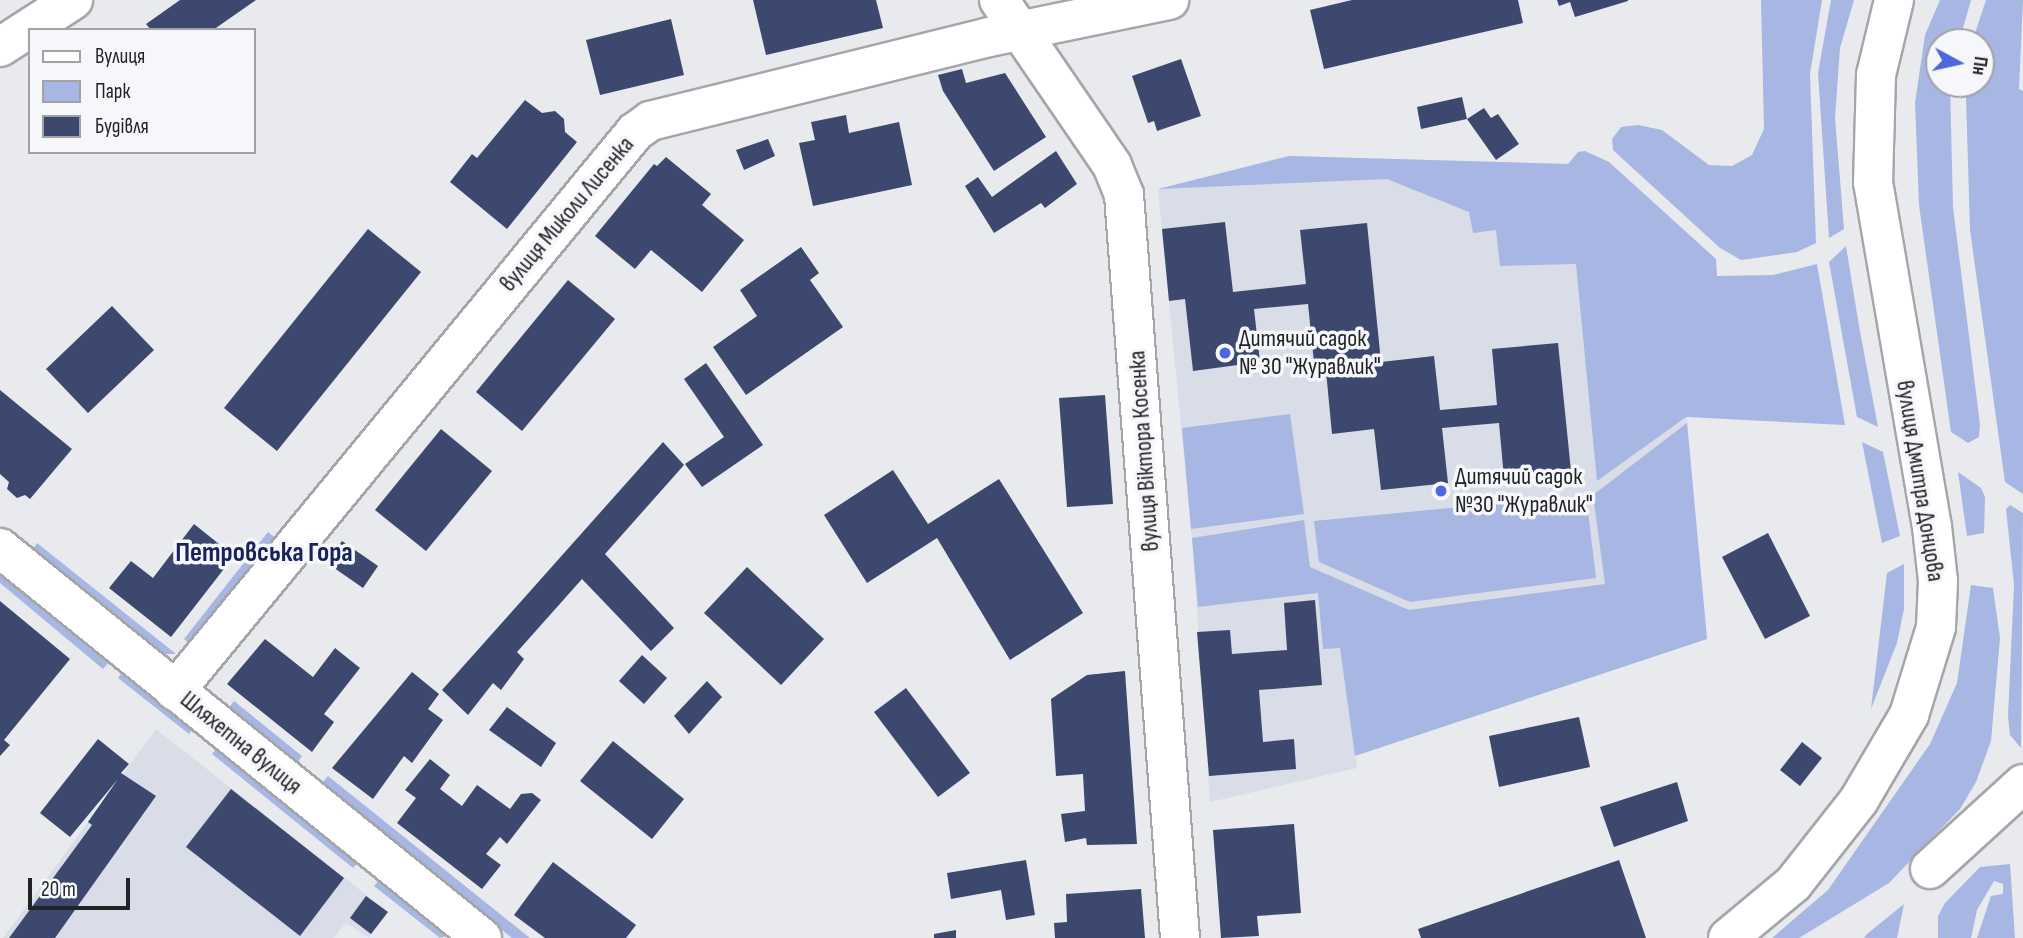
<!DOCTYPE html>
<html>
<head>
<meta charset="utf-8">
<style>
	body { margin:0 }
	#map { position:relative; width:2023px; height:938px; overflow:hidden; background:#e8eaee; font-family:"Sofia Sans Condensed",sans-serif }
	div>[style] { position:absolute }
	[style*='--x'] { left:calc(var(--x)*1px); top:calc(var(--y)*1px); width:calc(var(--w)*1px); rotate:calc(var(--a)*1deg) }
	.built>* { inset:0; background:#d9dde8 }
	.green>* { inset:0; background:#a7b6e2 }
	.building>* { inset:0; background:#3c486e }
	.roads { filter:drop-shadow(2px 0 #a5a6aa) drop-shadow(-2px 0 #a5a6aa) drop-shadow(0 2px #a5a6aa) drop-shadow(0 -2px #a5a6aa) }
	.minor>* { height:38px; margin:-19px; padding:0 19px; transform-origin:19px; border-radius:19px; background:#fff }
	.dots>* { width:19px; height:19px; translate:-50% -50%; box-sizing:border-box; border:4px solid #f6f7fb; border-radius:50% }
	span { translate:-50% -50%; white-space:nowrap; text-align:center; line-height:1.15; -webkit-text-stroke:7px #f6f7fb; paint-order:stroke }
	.street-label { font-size:24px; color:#222324 }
	.poi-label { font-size:24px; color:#222324 }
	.left { translate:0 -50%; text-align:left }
	.quarter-label { font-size:28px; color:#18235b; font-weight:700 }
	.legend { position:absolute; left:28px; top:28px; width:228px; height:126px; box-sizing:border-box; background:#f6f7fb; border:2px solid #a1a2a5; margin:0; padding:9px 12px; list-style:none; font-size:21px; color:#222324 }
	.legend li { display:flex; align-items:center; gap:14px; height:35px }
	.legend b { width:35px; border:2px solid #a1a2a5 }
	.north { position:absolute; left:1925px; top:28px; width:70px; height:70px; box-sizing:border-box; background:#f6f7fb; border:2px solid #a1a2a5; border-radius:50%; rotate:98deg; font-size:19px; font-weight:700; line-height:28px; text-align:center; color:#222324 }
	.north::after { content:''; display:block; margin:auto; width:24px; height:32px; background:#4d67dc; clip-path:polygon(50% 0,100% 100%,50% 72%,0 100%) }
	.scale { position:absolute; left:28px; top:878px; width:102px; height:32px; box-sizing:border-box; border:4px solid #222324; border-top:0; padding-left:9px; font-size:21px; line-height:24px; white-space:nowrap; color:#222324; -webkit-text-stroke:5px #f6f7fb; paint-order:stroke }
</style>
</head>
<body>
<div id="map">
	<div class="built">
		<div style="clip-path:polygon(1289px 156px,1569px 164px,1674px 274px,1707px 639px,1355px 755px,1357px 768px,1210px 802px,1192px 538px,1158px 189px)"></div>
		<div style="clip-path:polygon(156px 729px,388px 912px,369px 938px,346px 923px,333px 938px,3px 938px)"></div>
	</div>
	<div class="green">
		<div style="clip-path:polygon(1761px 0,1822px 0,1810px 74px,1816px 243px,1797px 252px,1741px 260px,1720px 248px,1613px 150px,1612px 139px,1621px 127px,1638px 125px,1662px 130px,1709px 165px,1732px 166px,1752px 155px,1764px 129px)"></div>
		<div style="clip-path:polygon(1831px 0,1854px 0,1840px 48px,1835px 118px,1844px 229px,1829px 238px,1818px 73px)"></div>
		<div style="clip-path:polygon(1940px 0,1971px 0,1959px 42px,1939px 42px,1939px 84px,1950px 84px,1953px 207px,1980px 425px,1979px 437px,1968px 443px,1951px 432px,1919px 205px,1915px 103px,1925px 35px)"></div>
		<div style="clip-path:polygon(1986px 0,2023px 0,2019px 89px,2023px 91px,2023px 494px,2005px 482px,1970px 230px,1966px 97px,1967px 84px,1981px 84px,1981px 42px,1972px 42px)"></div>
		<div style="clip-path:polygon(1585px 151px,1609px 162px,1716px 259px,1717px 276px,1773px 275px,1817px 264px,1845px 425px,1686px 417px,1597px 481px,1576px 264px,1500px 266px,1496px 230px,1473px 233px,1469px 212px,1387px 179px,1158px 189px,1289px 156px,1568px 164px,1578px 152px)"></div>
		<div style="clip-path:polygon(1846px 246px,1859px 326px,1878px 427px,1857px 417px,1829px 262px)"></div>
		<div style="clip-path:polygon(1290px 414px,1304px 514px,1191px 529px,1182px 428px)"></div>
		<div style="clip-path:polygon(1687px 423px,1707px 639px,1355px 756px,1340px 648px,1323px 649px,1318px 593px,1198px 607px,1192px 538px,1304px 520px,1310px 567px,1409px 610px,1605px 584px,1593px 495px)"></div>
		<div style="clip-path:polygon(1862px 442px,1883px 452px,1900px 536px,1882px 543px)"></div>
		<div style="clip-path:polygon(1958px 472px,1981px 488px,1985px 497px,1984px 533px,1967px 536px)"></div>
		<div style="clip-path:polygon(1586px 495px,1596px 578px,1410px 602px,1319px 562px,1314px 521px)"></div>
		<div style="clip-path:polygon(2010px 505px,2023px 513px,2021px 748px,2010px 735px,2008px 716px,2014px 585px,2006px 509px)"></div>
		<div style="clip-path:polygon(268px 532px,277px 539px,190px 644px,184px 639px)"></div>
		<div style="clip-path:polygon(37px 543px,176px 654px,160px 654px,32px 551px)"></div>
		<div style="clip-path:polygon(1904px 564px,1904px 609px,1897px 643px,1871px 709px,1887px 573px)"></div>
		<div style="clip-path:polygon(0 574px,108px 663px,103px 669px,0 583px)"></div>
		<div style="clip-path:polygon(1971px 585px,1993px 588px,2000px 638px,1991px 741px,1976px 782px,1960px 809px,1889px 883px,1799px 938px,1772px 938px,1828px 890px,1930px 744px,1957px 683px)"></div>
		<div style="clip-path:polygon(121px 674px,192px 730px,189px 734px,118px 678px)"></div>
		<div style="clip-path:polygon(234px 701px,302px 756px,296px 764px,228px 709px)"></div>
		<div style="clip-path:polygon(216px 749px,358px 862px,353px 868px,212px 754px)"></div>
		<div style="clip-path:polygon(328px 776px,530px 938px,512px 938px,321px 784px)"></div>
		<div style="clip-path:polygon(2010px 864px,2015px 938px,1977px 938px,1991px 896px,2003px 894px,2003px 884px,1994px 881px,1977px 910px,1971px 938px,1938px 938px,1938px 916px,1945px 903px,1980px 867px)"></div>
		<div style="clip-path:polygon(380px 879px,449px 935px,440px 938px,374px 886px)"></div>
		<div style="clip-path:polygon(1904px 904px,1897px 938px,1864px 938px,1867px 934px)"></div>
	</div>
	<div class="building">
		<div style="clip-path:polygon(180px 0,256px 0,213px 30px,151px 30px,146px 24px)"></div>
		<div style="clip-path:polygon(753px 0,876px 0,883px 28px,766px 55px)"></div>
		<div style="clip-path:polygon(1352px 0,1518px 0,1523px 23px,1324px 69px,1310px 10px)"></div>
		<div style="clip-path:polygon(1557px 0,1628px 0,1628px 1px,1575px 17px,1570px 2px,1559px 6px)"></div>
		<div style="clip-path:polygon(671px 19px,684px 75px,600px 95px,586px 40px)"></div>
		<div style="clip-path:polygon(1181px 59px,1201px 116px,1157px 131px,1154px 121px,1148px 123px,1132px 76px)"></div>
		<div style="clip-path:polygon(962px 69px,966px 83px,1005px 73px,1046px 137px,994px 171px,943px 91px,938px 75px)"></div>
		<div style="clip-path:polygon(1462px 97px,1467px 119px,1421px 129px,1417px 107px)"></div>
		<div style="clip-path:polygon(525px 100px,542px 113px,555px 111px,564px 119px,565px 132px,577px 142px,507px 229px,450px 182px,472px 154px,477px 158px)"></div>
		<div style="clip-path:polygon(1484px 108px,1491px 118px,1498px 114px,1519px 144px,1496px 160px,1467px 119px)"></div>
		<div style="clip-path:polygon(846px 115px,849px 133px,899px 122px,912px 185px,813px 206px,799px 143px,815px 140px,811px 122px)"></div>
		<div style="clip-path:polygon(768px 139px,775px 156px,744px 170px,736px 150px)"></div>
		<div style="clip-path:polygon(1056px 151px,1077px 184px,1045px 208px,1041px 203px,994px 233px,965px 186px,978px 177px,992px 197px)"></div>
		<div style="clip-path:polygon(666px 157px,711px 194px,702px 205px,744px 240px,702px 292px,651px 250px,635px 269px,595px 236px,654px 164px,657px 166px)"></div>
		<div style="clip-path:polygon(1225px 222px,1233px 292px,1306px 284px,1300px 230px,1367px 223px,1381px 362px,1434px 356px,1440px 410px,1497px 405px,1492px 349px,1558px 343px,1571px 471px,1504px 478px,1499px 423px,1442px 428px,1448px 483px,1381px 490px,1374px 429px,1332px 434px,1326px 371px,1315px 372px,1308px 304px,1254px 309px,1260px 362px,1193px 371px,1185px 299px,1169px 301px,1162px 229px)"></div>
		<div style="clip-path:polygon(368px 229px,421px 272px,277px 451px,224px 408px)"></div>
		<div style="clip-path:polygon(801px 247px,819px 273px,810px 280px,843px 327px,746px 395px,713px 347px,757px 316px,740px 290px)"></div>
		<div style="clip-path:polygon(568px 280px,615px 319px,522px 431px,476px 392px)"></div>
		<div style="clip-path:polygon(112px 306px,154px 350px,88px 413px,46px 369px)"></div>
		<div style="clip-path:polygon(706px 363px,763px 445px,702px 487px,685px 464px,724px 437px,684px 379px)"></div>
		<div style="clip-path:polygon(0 390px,72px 449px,30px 499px,25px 495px,17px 498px,7px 489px,9px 482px,0 474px)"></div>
		<div style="clip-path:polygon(1105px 395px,1113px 504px,1067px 507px,1059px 398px)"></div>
		<div style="clip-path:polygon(441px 429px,492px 471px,426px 551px,375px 510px)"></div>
		<div style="clip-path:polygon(663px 442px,684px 465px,605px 554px,674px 628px,651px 651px,582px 579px,517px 652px,524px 659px,501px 690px,493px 683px,468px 715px,442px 690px)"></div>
		<div style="clip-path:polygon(893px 470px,928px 524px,999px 479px,1083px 613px,1010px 660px,937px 538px,867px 583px,824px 515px)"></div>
		<div style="clip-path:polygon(194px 524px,234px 556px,171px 637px,109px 588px,131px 561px,153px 578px)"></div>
		<div style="clip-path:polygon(1768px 533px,1810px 616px,1765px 639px,1722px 557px)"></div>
		<div style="clip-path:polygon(342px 541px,378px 566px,363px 588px,327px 563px)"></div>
		<div style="clip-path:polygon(747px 567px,824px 639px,781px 685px,704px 613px)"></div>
		<div style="clip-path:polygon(1315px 600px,1322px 685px,1259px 690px,1263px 742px,1294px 739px,1296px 769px,1209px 776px,1197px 632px,1230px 630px,1232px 654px,1287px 650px,1284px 603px)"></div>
		<div style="clip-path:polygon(0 601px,70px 659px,4px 740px,10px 745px,0 756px)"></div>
		<div style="clip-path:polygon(265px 639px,313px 677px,335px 648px,360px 668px,324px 714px,334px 722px,312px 752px,227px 684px)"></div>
		<div style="clip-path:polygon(642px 655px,667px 678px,644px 704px,619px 681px)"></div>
		<div style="clip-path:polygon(1125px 671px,1137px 844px,1087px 845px,1086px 838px,1065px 842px,1061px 814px,1085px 811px,1083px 774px,1056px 776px,1051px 699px,1087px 675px)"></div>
		<div style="clip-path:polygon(412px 672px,439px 694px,428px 709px,443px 720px,412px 763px,404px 756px,373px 799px,332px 768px)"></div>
		<div style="clip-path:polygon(707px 681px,722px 697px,689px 734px,674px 716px)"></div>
		<div style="clip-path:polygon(906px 688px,970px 773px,938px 797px,874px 712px)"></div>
		<div style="clip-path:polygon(507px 707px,556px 743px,541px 767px,489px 730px)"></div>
		<div style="clip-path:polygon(1579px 717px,1590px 767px,1499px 787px,1489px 736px)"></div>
		<div style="clip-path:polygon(98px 739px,129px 764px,121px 773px,156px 796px,55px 938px,9px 938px,92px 825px,88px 822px,118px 779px,70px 837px,40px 813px)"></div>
		<div style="clip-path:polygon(613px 741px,684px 799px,652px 839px,580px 781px)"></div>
		<div style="clip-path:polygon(1802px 742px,1822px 758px,1800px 786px,1780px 770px)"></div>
		<div style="clip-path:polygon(430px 759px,450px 775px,440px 789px,462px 806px,477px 785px,510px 809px,521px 794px,532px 793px,541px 800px,507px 844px,500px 837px,486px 854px,501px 865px,482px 889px,397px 823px,416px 798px,405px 790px)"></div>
		<div style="clip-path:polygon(1677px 782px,1688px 821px,1614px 847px,1600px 807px)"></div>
		<div style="clip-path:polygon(231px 789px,344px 878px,300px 936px,186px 847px)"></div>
		<div style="clip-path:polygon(1294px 824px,1301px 913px,1257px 916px,1259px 936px,1221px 938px,1213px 830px)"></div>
		<div style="clip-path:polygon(1026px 860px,1035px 915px,1006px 920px,1001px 890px,951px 899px,947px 873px)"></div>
		<div style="clip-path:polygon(1619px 860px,1646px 938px,1421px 938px,1418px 929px)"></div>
		<div style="clip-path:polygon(553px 862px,636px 925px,626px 938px,545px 938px,514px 915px)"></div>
		<div style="clip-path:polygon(1141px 889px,1145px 938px,1055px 938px,1054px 923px,1067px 922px,1066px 894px)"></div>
		<div style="clip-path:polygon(366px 896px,388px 912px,371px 934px,350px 918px)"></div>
		<div style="clip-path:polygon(956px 930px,956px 938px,934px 938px,934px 934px)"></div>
	</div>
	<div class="roads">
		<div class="minor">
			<div style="--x:999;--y:0;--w:200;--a:55.6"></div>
			<div style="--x:1112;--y:165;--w:32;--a:68"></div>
			<div style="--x:1124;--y:195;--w:745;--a:85.69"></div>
			<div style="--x:0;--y:47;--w:87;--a:-32.8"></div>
			<div style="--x:0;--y:548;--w:620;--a:38.98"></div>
			<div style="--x:175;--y:691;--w:724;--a:-50.55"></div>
			<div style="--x:635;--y:132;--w:19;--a:-36"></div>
			<div style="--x:650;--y:121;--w:349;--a:-13.9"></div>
			<div style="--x:989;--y:37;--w:184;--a:-11.6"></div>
			<div style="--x:1930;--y:869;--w:126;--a:-42.4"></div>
			<div style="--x:1728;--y:938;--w:85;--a:-39.7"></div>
			<div style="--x:1793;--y:884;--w:107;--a:-51.8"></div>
			<div style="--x:1859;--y:800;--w:99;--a:-59.5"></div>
			<div style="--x:1909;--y:715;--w:92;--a:-72.9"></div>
			<div style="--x:1936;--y:627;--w:46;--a:-87.5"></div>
			<div style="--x:1938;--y:581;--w:54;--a:-96.3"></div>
			<div style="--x:1932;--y:527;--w:349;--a:-99.7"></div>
			<div style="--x:1873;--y:183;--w:108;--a:-88.4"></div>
			<div style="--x:1876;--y:75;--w:77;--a:-76.5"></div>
		</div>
	</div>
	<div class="dots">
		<div style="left:1225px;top:353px;background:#4d67dc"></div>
		<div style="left:1441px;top:491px;background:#4d67dc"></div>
	</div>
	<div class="street-label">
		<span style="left:567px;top:214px;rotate:-50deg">вулиця Миколи Лисенка</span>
		<span style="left:1144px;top:451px;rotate:-94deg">вулиця Віктора Косенка</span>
		<span style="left:1920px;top:481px;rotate:81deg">вулиця Дмитра Донцова</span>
		<span style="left:241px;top:743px;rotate:39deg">Шляхетна вулиця</span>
	</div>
	<div class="poi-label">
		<span class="left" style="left:1239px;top:353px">Дитячий садок<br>№ 30 "Журавлик"</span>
		<span class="left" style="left:1455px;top:491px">Дитячий садок<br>№30 "Журавлик"</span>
	</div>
	<div class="quarter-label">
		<span style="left:264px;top:553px">Петровська Гора</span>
	</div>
	<ul class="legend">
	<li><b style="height:9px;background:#fff"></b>Вулиця</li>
	<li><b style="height:19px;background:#a7b6e2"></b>Парк</li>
	<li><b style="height:19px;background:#3c486e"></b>Будівля</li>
	</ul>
	<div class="north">Пн</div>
	<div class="scale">20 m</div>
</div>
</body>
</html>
